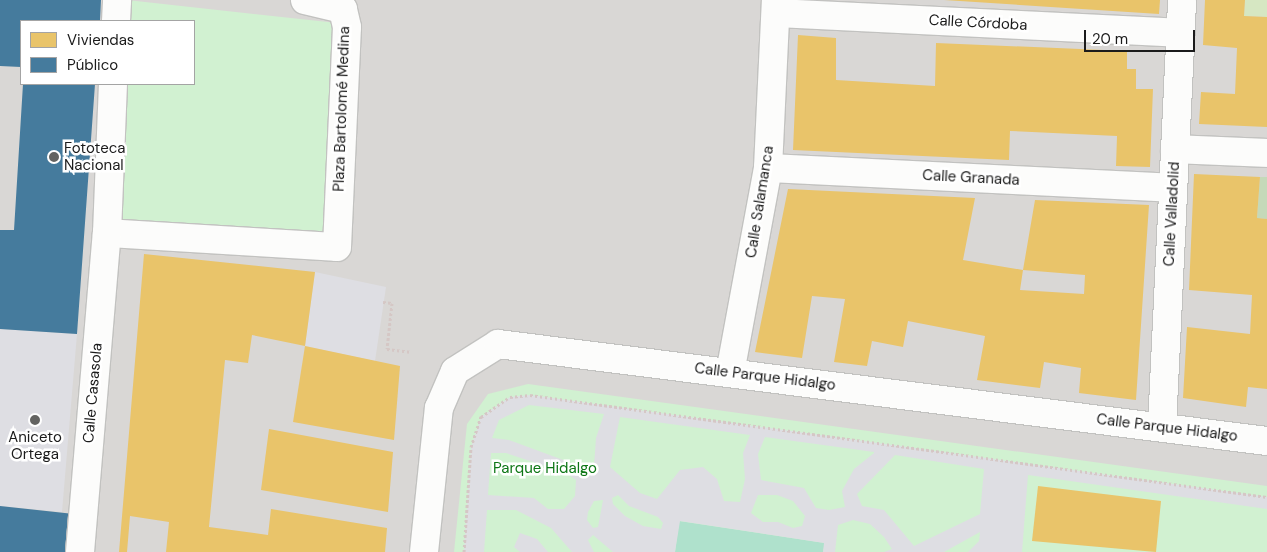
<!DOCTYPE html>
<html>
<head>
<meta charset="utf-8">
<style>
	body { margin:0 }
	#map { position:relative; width:1267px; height:552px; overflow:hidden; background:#eae8e4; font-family:"DM Sans",sans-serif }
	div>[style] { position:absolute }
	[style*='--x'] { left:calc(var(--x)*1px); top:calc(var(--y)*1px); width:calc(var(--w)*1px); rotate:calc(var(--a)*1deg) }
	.residential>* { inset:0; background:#d9d7d5 }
	.grass>* { inset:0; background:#d6e7c2 }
	.forest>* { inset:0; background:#c5d9b9 }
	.park>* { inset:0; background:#d1f1d1 }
	.pitch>* { inset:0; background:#afe1cc }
	.plaza>* { inset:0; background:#dedee3 }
	.homes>* { inset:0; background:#e9c46a }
	.public>* { inset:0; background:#457b9d }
	.path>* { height:3px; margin-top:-1.5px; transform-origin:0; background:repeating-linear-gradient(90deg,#d5c7c5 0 2.5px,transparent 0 5px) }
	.roads { filter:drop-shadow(1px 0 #c2c2c0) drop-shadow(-1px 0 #c2c2c0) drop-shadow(0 1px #c2c2c0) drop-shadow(0 -1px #c2c2c0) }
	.street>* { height:28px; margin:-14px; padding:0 14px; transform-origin:14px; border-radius:14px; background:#fcfcfb }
	.dots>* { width:14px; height:14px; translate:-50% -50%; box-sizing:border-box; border:2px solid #fff; border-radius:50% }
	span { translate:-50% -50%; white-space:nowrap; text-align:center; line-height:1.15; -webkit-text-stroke:5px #fff; paint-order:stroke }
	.street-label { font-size:15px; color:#1b1b1b }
	.poi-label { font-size:15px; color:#1b1b1b }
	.left { translate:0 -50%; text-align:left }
	.park-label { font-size:15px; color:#0d7615 }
	.legend { position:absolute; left:20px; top:20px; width:175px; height:65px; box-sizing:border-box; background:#fff; border:1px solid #a4a4a4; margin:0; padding:6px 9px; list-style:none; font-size:15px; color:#1b1b1b }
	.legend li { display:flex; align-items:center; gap:10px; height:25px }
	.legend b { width:25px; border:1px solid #a4a4a4 }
	.scale { position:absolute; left:1084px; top:30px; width:111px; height:22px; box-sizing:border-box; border:2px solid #1b1b1b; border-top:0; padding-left:6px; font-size:15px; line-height:18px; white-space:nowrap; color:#1b1b1b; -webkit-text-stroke:4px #fff; paint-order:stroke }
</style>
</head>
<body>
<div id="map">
	<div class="residential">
		<div style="clip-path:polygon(evenodd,0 0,1267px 0,1267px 446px,450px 347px,1267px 447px,1267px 552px,0 552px,0 0,21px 21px,194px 21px,194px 84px,21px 84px,21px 21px)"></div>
	</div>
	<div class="grass">
		<div style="clip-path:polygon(1245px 0,1267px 0,1267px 17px,1244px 16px)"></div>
	</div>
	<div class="forest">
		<div style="clip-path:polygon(1260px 177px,1267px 177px,1267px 219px,1257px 218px)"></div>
	</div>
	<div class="park">
		<div style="clip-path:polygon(127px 0,337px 23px,327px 236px,118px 223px,123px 84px,194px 84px,194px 21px,126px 21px)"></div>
		<div style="clip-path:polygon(528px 384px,1267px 486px,1267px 552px,454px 552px,467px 424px,488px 394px)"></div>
	</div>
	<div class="pitch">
		<div style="clip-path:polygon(679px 521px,825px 543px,823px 552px,675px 552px)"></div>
	</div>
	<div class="plaza">
		<div style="clip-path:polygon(315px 272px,386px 287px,375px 361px,305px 346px)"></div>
		<div style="clip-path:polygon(0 329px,77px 334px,62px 512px,0 506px)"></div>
		<div style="clip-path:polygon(evenodd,530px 395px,1267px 497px,1267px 509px,1028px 475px,1022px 552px,968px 552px,979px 541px,980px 532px,944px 552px,884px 552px,892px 549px,884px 537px,870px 524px,853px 520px,838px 525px,835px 552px,823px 552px,824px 543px,680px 521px,675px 552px,613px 552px,593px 535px,588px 540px,594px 552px,572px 552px,551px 528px,516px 510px,487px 510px,484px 552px,464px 552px,471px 447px,481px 417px,510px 397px,530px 395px,529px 405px,604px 414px,596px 438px,594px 466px,585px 468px,509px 440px,492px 438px,499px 420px,529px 405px,530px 395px,620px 417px,750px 435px,743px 453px,745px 479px,740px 502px,724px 501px,717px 479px,703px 467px,680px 470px,657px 499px,640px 493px,610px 467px,620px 417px,530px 395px,765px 437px,874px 452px,874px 453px,854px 469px,842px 491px,845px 507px,829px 510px,816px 508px,804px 488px,761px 480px,758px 454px,765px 437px,530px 395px,491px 453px,506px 453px,566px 473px,576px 480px,575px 496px,564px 509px,548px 509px,534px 498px,488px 495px,491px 453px,530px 395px,895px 455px,984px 469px,980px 514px,914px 546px,884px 510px,862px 506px,857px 494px,895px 455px,530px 395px,618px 495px,629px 506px,658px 517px,663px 523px,661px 529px,643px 526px,625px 516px,613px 504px,612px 498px,618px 495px,530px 395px,758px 495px,777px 495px,793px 501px,805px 516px,802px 526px,793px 528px,778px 522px,763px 522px,751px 513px,758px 495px,530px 395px,603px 500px,598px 527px,593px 528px,587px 520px,588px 512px,594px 501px,603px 500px)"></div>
		<div style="clip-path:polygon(520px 533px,537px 539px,548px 552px,520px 552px,514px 547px)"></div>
	</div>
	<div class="homes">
		<div style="clip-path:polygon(944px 0,1160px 0,1159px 14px)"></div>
		<div style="clip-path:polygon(1205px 0,1245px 0,1244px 16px,1267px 17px,1267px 127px,1199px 124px,1201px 92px,1235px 94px,1237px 48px,1203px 45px)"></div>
		<div style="clip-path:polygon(798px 35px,836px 38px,836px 80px,935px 86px,936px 43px,1127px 51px,1127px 69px,1136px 69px,1136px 89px,1153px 89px,1150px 167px,1116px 166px,1117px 136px,1010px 131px,1009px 160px,793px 150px)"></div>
		<div style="clip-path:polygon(1194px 174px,1260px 177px,1257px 218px,1267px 219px,1267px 389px,1248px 387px,1246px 407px,1183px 398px,1187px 327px,1250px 334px,1252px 295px,1189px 290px)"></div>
		<div style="clip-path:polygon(788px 189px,975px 198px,963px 260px,1023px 270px,1020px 290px,1084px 294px,1085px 275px,1023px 270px,1035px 200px,1149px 205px,1136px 400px,1079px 393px,1081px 368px,1044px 362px,1040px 388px,977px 380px,985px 336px,908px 321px,903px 347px,872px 341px,867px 366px,834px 362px,845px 299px,812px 296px,802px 358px,755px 352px)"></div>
		<div style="clip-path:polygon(144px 254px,315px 272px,305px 346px,252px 335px,248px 363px,225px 360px,209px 527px,268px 535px,271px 509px,387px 528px,385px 552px,166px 552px,169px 522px,130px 516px,127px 552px,119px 552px)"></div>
		<div style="clip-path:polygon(305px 346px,400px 366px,394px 440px,293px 422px)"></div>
		<div style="clip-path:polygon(269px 429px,393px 452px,388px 512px,261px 490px)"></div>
		<div style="clip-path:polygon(1038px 486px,1161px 501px,1156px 552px,1032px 541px)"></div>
	</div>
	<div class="public">
		<div style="clip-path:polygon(0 0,101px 0,100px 21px,21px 21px,21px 67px,0 66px)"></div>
		<div style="clip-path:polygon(23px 84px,95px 84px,77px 334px,0 329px,0 230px,14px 230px)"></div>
		<div style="clip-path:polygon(0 506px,74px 514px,71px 552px,0 552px)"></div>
	</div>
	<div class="path">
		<div style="--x:383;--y:302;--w:9;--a:6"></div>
		<div style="--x:392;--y:303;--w:46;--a:96.2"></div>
		<div style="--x:387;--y:349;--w:25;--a:7"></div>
		<div style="--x:464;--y:552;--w:105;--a:-86.2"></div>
		<div style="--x:471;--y:447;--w:32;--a:-72"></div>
		<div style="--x:481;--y:417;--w:35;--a:-35"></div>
		<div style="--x:510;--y:397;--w:20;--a:-6"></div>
		<div style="--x:530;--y:395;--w:744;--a:7.88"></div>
	</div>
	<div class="roads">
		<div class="street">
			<div style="--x:776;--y:13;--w:404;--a:2.8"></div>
			<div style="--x:116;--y:21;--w:21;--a:-87"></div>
			<div style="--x:1175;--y:149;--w:92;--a:2.5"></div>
			<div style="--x:768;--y:168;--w:405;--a:2.8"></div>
			<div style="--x:107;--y:233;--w:230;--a:3.5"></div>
			<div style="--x:337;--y:247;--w:220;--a:-87.4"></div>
			<div style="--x:347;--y:27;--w:18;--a:-103"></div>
			<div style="--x:343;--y:9;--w:39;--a:-167"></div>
			<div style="--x:730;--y:373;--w:208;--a:-79.5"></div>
			<div style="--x:768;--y:168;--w:168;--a:-87.3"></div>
			<div style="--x:1162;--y:427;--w:427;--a:-87.3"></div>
			<div style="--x:80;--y:552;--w:320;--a:-85.2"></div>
			<div style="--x:107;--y:233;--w:149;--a:-87.7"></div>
			<div style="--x:424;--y:552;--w:145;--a:-84.1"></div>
			<div style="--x:439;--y:408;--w:40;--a:-66.6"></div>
			<div style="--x:455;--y:371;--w:51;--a:-32.1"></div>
			<div style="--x:498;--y:344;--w:775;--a:7.19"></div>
		</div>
	</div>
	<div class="dots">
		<div style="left:54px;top:157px;background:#636361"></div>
		<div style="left:35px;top:420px;background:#636361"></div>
	</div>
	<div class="street-label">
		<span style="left:978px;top:23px;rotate:3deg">Calle Córdoba</span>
		<span style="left:342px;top:109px;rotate:-88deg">Plaza Bartolomé Medina</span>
		<span style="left:971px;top:178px;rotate:3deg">Calle Granada</span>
		<span style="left:760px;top:202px;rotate:-81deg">Calle Salamanca</span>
		<span style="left:1172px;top:214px;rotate:-87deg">Calle Valladolid</span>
		<span style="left:765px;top:377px;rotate:7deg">Calle Parque Hidalgo</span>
		<span style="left:93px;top:393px;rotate:-85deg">Calle Casasola</span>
		<span style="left:1167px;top:428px;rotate:7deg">Calle Parque Hidalgo</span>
	</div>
	<div class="poi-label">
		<span class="left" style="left:64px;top:157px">Fototeca<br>Nacional</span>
		<span style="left:35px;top:446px">Aniceto<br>Ortega</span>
	</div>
	<div class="park-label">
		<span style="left:545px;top:469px">Parque Hidalgo</span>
	</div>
	<ul class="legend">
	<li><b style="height:14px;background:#e9c46a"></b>Viviendas</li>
	<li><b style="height:14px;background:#457b9d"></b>Público</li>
	</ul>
	<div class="scale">20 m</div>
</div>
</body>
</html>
